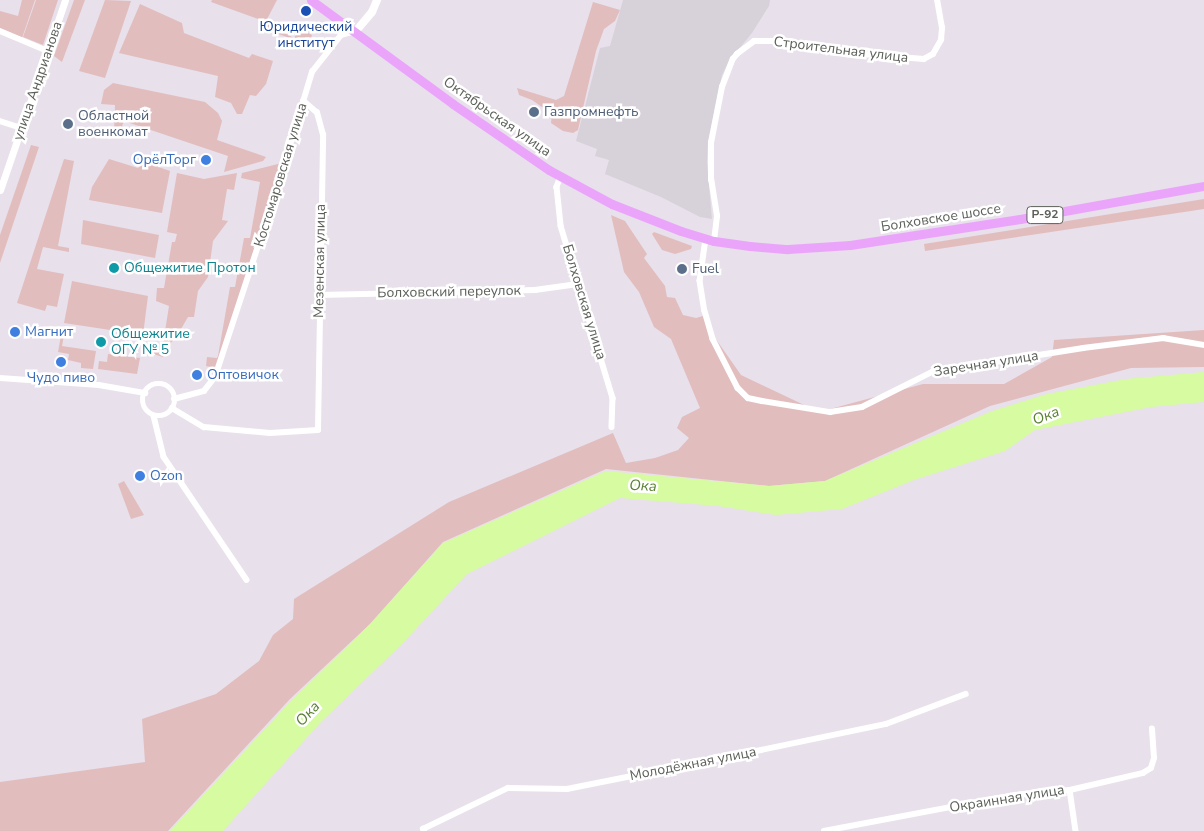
<!DOCTYPE html>
<html>
<head>
<meta charset="utf-8">
<style>
	body { margin:0 }
	#map { position:relative; width:1204px; height:831px; overflow:hidden; background:#e8e0eb; font-family:"Nunito Sans",sans-serif }
	div>[style] { position:absolute }
	[style*='--x'] { left:calc(var(--x)*1px); top:calc(var(--y)*1px); width:calc(var(--w)*1px); rotate:calc(var(--a)*1deg) }
	.industrial>* { inset:0; background:#d7d2da }
	.green>* { inset:0; background:#e2bdbe }
	.water>* { inset:0; background:#d6fba0 }
	.minor>* { height:5.5px; margin:-2.75px; padding:0 2.75px; transform-origin:2.75px; border-radius:2.75px; background:#fff }
	.minor>.ring { margin:-2.75px; padding:0; box-sizing:content-box; background:none; border:5.5px solid #fff; border-radius:50% }
	.tertiary>* { height:7px; margin:-3.5px; padding:0 3.5px; transform-origin:3.5px; border-radius:3.5px; background:#fff }
	.secondary>* { height:8px; margin:-4px; padding:0 4px; transform-origin:4px; border-radius:4px; background:#fff }
	.primary>* { height:9px; margin:-4.5px; padding:0 4.5px; transform-origin:4.5px; border-radius:4.5px; background:#eaa5fb }
	.dots>* { width:14px; height:14px; translate:-50% -50%; box-sizing:border-box; border:2px solid #fff; border-radius:50% }
	span { translate:-50% -50%; white-space:nowrap; text-align:center; line-height:1.15; -webkit-text-stroke:5px #fff; paint-order:stroke }
	.shield-label span { padding:1px 4px; background:#fff; border:1px solid; border-radius:4px; -webkit-text-stroke-width:0 }
	.shield-label { font-size:12px; color:#5c6059; font-weight:700 }
	.transit-label { font-size:14px; color:#164399 }
	.street-label { font-size:14px; color:#5c6059 }
	.service-label { font-size:14px; color:#4e5e75 }
	.left { translate:0 -50%; text-align:left }
	.shop-label { font-size:14px; color:#366cbe }
	.right { translate:-100% -50%; text-align:right }
	.culture-label { font-size:14px; color:#0d838f }
	.water-label { font-size:15px; color:#5b8033; font-style:italic }
</style>
</head>
<body>
<div id="map">
	<div class="industrial">
		<div style="clip-path:polygon(623px 0,770px 0,769px 6px,752px 33px,729px 61px,722px 75px,708px 141px,707px 162px,712px 219px,700px 217px,661px 197px,605px 174px,609px 160px,595px 156px,597px 149px,576px 141px,600px 48px,610px 46px)"></div>
	</div>
	<div class="green">
		<div style="clip-path:polygon(22px 0,35px 0,22px 38px,0 28px,0 11px,18px 16px)"></div>
		<div style="clip-path:polygon(36px 0,58px 0,43px 45px,23px 37px)"></div>
		<div style="clip-path:polygon(74px 0,85px 0,62px 62px,54px 56px)"></div>
		<div style="clip-path:polygon(105px 0,131px 1px,105px 78px,79px 71px)"></div>
		<div style="clip-path:polygon(212px 0,277px 0,265px 23px,294px 38px,300px 28px,312px 35px,309px 45px,259px 27px,261px 20px,211px 2px)"></div>
		<div style="clip-path:polygon(593px 2px,620px 10px,615px 21px,604px 29px,596px 51px,578px 130px,573px 133px,563px 131px,551px 123px,552px 114px,532px 100px,519px 95px,517px 88px,556px 100px,564px 96px)"></div>
		<div style="clip-path:polygon(140px 4px,182px 23px,184px 33px,249px 58px,252px 54px,273px 61px,266px 84px,256px 96px,250px 95px,242px 114px,237px 114px,231px 103px,215px 97px,218px 76px,119px 53px)"></div>
		<div style="clip-path:polygon(113px 83px,205px 102px,218px 113px,222px 121px,217px 140px,266px 157px,263px 161px,224px 172px,228px 156px,124px 121px,118px 136px,114px 133px,115px 105px,101px 104px,104px 90px)"></div>
		<div style="clip-path:polygon(31px 145px,39px 147px,0 263px,0 235px)"></div>
		<div style="clip-path:polygon(64px 159px,74px 161px,58px 246px,69px 248px,69px 252px,43px 247px,37px 269px,64px 274px,57px 307px,47px 305px,45px 311px,17px 303px)"></div>
		<div style="clip-path:polygon(109px 159px,138px 168px,144px 162px,170px 171px,162px 213px,89px 200px,92px 187px)"></div>
		<div style="clip-path:polygon(282px 163px,216px 368px,206px 366px,207px 357px,217px 358px,218px 356px,230px 287px,235px 287px,244px 238px,250px 238px,260px 182px,241px 178px,242px 173px)"></div>
		<div style="clip-path:polygon(177px 173px,204px 179px,237px 173px,234px 190px,227px 189px,222px 220px,228px 221px,213px 241px,208px 277px,198px 291px,194px 317px,188px 317px,177px 336px,168px 346px,163px 357px,153px 354px,153px 349px,162px 350px,169px 306px,156px 301px,157px 288px,164px 288px,172px 242px,175px 242px,177px 234px,167px 232px)"></div>
		<div style="clip-path:polygon(1204px 199px,1204px 209px,925px 251px,924px 244px)"></div>
		<div style="clip-path:polygon(611px 215px,625px 221px,647px 254px,644px 258px,665px 286px,667px 297px,675px 298px,683px 315px,696px 318px,703px 316px,706px 325px,741px 375px,819px 412px,923px 384px,1004px 384px,1052px 357px,1054px 340px,1204px 330px,1204px 367px,1131px 368px,990px 406px,825px 481px,769px 486px,606px 469px,443px 542px,370px 624px,290px 699px,168px 831px,0 831px,0 782px,145px 762px,142px 719px,216px 694px,259px 661px,273px 635px,293px 619px,294px 599px,449px 502px,613px 433px,626px 463px,655px 458px,678px 450px,689px 438px,677px 428px,682px 417px,700px 408px,671px 339px,654px 327px,639px 292px,624px 272px)"></div>
		<div style="clip-path:polygon(83px 220px,159px 235px,155px 258px,81px 244px)"></div>
		<div style="clip-path:polygon(654px 232px,692px 246px,691px 249px,675px 254px,662px 250px,652px 234px)"></div>
		<div style="clip-path:polygon(72px 281px,148px 296px,143px 335px,64px 323px)"></div>
		<div style="clip-path:polygon(62px 330px,65px 330px,62px 346px,96px 351px,93px 369px,81px 368px,81px 363px,68px 360px,69px 354px,58px 352px)"></div>
		<div style="clip-path:polygon(108px 354px,140px 358px,137px 374px,98px 369px,99px 361px,107px 362px)"></div>
		<div style="clip-path:polygon(124px 481px,144px 515px,131px 519px,118px 484px)"></div>
	</div>
	<div class="water">
		<div style="clip-path:polygon(1204px 372px,1204px 402px,1151px 407px,1035px 430px,1005px 451px,914px 480px,842px 509px,776px 515px,718px 506px,620px 498px,467px 574px,402px 644px,321px 722px,223px 831px,170px 831px,289px 703px,370px 624px,443px 543px,606px 471px,769px 486px,825px 481px,992px 411px,1047px 394px,1126px 379px)"></div>
	</div>
	<div class="minor">
		<div style="--x:0;--y:31;--w:52;--a:22.6"></div>
		<div style="--x:0;--y:121;--w:23;--a:18"></div>
		<div style="--x:561;--y:176;--w:12;--a:110"></div>
		<div style="--x:557;--y:187;--w:39;--a:84"></div>
		<div style="--x:561;--y:226;--w:180;--a:73.2"></div>
		<div style="--x:613;--y:398;--w:29;--a:92"></div>
		<div style="--x:706;--y:239;--w:42;--a:98.1"></div>
		<div style="--x:700;--y:281;--w:30;--a:81"></div>
		<div style="--x:705;--y:311;--w:29;--a:74"></div>
		<div style="--x:713;--y:339;--w:55;--a:63"></div>
		<div style="--x:738;--y:388;--w:14;--a:45"></div>
		<div style="--x:748;--y:398;--w:14;--a:12"></div>
		<div style="--x:762;--y:401;--w:69;--a:9.2"></div>
		<div style="--x:830;--y:412;--w:32;--a:-9"></div>
		<div style="--x:862;--y:407;--w:78;--a:-26.6"></div>
		<div style="--x:932;--y:372;--w:153;--a:-9"></div>
		<div style="--x:1083;--y:348;--w:81;--a:-7.1"></div>
		<div style="--x:1163;--y:338;--w:42;--a:9.7"></div>
		<div style="--x:714;--y:241;--w:25;--a:-83"></div>
		<div style="--x:717;--y:216;--w:36;--a:-99"></div>
		<div style="--x:711;--y:180;--w:37;--a:-90"></div>
		<div style="--x:711;--y:143;--w:57;--a:-78.9"></div>
		<div style="--x:722;--y:87;--w:30;--a:-69"></div>
		<div style="--x:733;--y:59;--w:6;--a:-51"></div>
		<div style="--x:737;--y:54;--w:21;--a:-37"></div>
		<div style="--x:754;--y:41;--w:28;--a:0"></div>
		<div style="--x:782;--y:41;--w:81;--a:9.2"></div>
		<div style="--x:862;--y:54;--w:62;--a:4.6"></div>
		<div style="--x:924;--y:59;--w:10;--a:-29"></div>
		<div style="--x:933;--y:54;--w:16;--a:-60"></div>
		<div style="--x:941;--y:40;--w:12;--a:-85"></div>
		<div style="--x:942;--y:28;--w:28;--a:-100"></div>
		<div style="--x:319;--y:295;--w:216;--a:-1.3"></div>
		<div style="--x:535;--y:290;--w:43;--a:-7.9"></div>
		<div style="--x:0;--y:378;--w:99;--a:4"></div>
		<div style="--x:99;--y:385;--w:47;--a:9.9"></div>
		<div class="ring" style="left:143px;top:384px;width:26.5px;height:26.5px"></div>
		<div style="--x:174;--y:399;--w:31;--a:-15"></div>
		<div style="--x:204;--y:391;--w:18;--a:-52"></div>
		<div style="--x:215;--y:377;--w:188;--a:-71.8"></div>
		<div style="--x:274;--y:198;--w:132;--a:-73.2"></div>
		<div style="--x:312;--y:72;--w:47;--a:-51.9"></div>
		<div style="--x:341;--y:35;--w:16;--a:-15"></div>
		<div style="--x:172;--y:408;--w:37;--a:31"></div>
		<div style="--x:204;--y:427;--w:66;--a:5.2"></div>
		<div style="--x:270;--y:433;--w:48;--a:-3.6"></div>
		<div style="--x:318;--y:430;--w:295;--a:-89"></div>
		<div style="--x:323;--y:135;--w:23;--a:-105"></div>
		<div style="--x:317;--y:113;--w:18;--a:-139"></div>
		<div style="--x:154;--y:416;--w:42;--a:76.3"></div>
		<div style="--x:164;--y:457;--w:148;--a:56"></div>
		<div style="--x:1070;--y:790;--w:41;--a:81.7"></div>
		<div style="--x:424;--y:831;--w:2;--a:-117"></div>
		<div style="--x:423;--y:829;--w:94;--a:-25.8"></div>
		<div style="--x:508;--y:788;--w:59;--a:1"></div>
		<div style="--x:567;--y:789;--w:178;--a:-11.3"></div>
		<div style="--x:742;--y:754;--w:147;--a:-11.8"></div>
		<div style="--x:886;--y:724;--w:85;--a:-20.6"></div>
		<div style="--x:824;--y:831;--w:194;--a:-10.7"></div>
		<div style="--x:1015;--y:795;--w:55;--a:-5.2"></div>
		<div style="--x:1070;--y:790;--w:75;--a:-13.1"></div>
		<div style="--x:1143;--y:773;--w:9;--a:-32"></div>
		<div style="--x:1151;--y:768;--w:10;--a:-73"></div>
		<div style="--x:1154;--y:758;--w:29;--a:-94"></div>
	</div>
	<div class="tertiary">
		<div style="--x:0;--y:190;--w:201;--a:-71.1"></div>
	</div>
	<div class="secondary">
		<div style="--x:356;--y:31;--w:25;--a:-50"></div>
		<div style="--x:372;--y:12;--w:13;--a:-67"></div>
	</div>
	<div class="primary">
		<div style="--x:311;--y:0;--w:176;--a:36.2"></div>
		<div style="--x:453;--y:104;--w:116;--a:34.5"></div>
		<div style="--x:549;--y:170;--w:72;--a:28.4"></div>
		<div style="--x:612;--y:204;--w:74;--a:21.4"></div>
		<div style="--x:681;--y:231;--w:34;--a:17"></div>
		<div style="--x:714;--y:241;--w:36;--a:8"></div>
		<div style="--x:750;--y:246;--w:38;--a:5"></div>
		<div style="--x:788;--y:249;--w:62;--a:-3.7"></div>
		<div style="--x:850;--y:245;--w:172;--a:-8.7"></div>
		<div style="--x:1020;--y:219;--w:187;--a:-10.2"></div>
	</div>
	<div class="dots">
		<div style="left:306px;top:11px;background:#1a4fb4"></div>
		<div style="left:534px;top:112px;background:#5c6f8a"></div>
		<div style="left:68px;top:124px;background:#5c6f8a"></div>
		<div style="left:206px;top:160px;background:#3f7fe0"></div>
		<div style="left:114px;top:268px;background:#0f9aa8"></div>
		<div style="left:682px;top:269px;background:#5c6f8a"></div>
		<div style="left:15px;top:332px;background:#3f7fe0"></div>
		<div style="left:101px;top:342px;background:#0f9aa8"></div>
		<div style="left:61px;top:362px;background:#3f7fe0"></div>
		<div style="left:197px;top:375px;background:#3f7fe0"></div>
		<div style="left:140px;top:476px;background:#3f7fe0"></div>
	</div>
	<div class="shield-label">
		<span style="left:1045px;top:215px">Р-92</span>
	</div>
	<div class="transit-label">
		<span style="left:306px;top:35px">Юридический<br>институт</span>
	</div>
	<div class="street-label">
		<span style="left:841px;top:50px;rotate:7deg">Строительная улица</span>
		<span style="left:38px;top:81px;rotate:-71deg">улица Андрианова</span>
		<span style="left:497px;top:117px;rotate:35deg">Октябрьская улица</span>
		<span style="left:281px;top:175px;rotate:-73deg">Костомаровская улица</span>
		<span style="left:941px;top:218px;rotate:-9deg">Болховское шоссе</span>
		<span style="left:320px;top:261px;rotate:-89deg">Мезенская улица</span>
		<span style="left:449px;top:292px;rotate:-1deg">Болховский переулок</span>
		<span style="left:584px;top:302px;rotate:73deg">Болховская улица</span>
		<span style="left:986px;top:364px;rotate:-9deg">Заречная улица</span>
		<span style="left:693px;top:764px;rotate:-11deg">Молодёжная улица</span>
		<span style="left:1007px;top:799px;rotate:-9deg">Окраинная улица</span>
	</div>
	<div class="service-label">
		<span class="left" style="left:544px;top:112px">Газпромнефть</span>
		<span class="left" style="left:78px;top:124px">Областной<br>военкомат</span>
		<span class="left" style="left:692px;top:269px">Fuel</span>
	</div>
	<div class="shop-label">
		<span class="right" style="left:196px;top:160px">ОрёлТорг</span>
		<span class="left" style="left:25px;top:332px">Магнит</span>
		<span class="left" style="left:207px;top:375px">Оптовичок</span>
		<span style="left:61px;top:378px">Чудо пиво</span>
		<span class="left" style="left:150px;top:476px">Ozon</span>
	</div>
	<div class="culture-label">
		<span class="left" style="left:124px;top:268px">Общежитие Протон</span>
		<span class="left" style="left:111px;top:342px">Общежитие<br>ОГУ № 5</span>
	</div>
	<div class="water-label">
		<span style="left:1046px;top:416px;rotate:-21deg">Ока</span>
		<span style="left:643px;top:486px;rotate:3deg">Ока</span>
		<span style="left:308px;top:714px;rotate:-47deg">Ока</span>
	</div>
</div>
</body>
</html>
